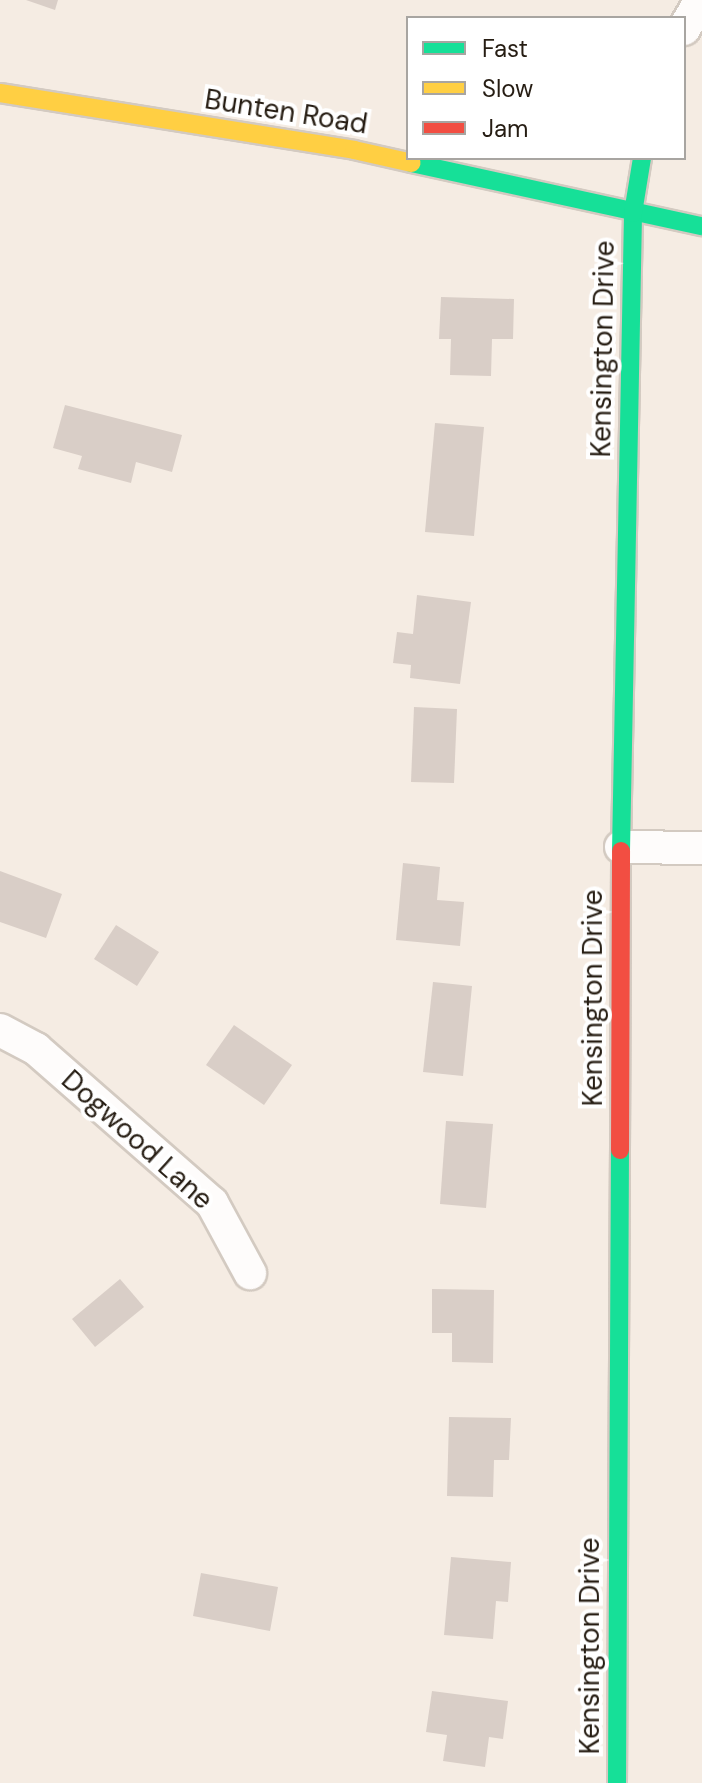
<!DOCTYPE html>
<html>
<head>
<meta charset="utf-8">
<style>
	body { margin:0 }
	#map { position:relative; width:702px; height:1783px; overflow:hidden; background:#f5ece3; font-family:"DM Sans",sans-serif }
	div>[style] { position:absolute }
	[style*='--x'] { left:calc(var(--x)*1px); top:calc(var(--y)*1px); width:calc(var(--w)*1px); rotate:calc(var(--a)*1deg) }
	.building>* { inset:0; background:#d9cec7 }
	.roads { filter:drop-shadow(2px 0 #d3cac1) drop-shadow(-2px 0 #d3cac1) drop-shadow(0 2px #d3cac1) drop-shadow(0 -2px #d3cac1) }
	.street>* { height:32px; margin:-16px; padding:0 16px; transform-origin:16px; border-radius:16px; background:#fefcfb }
	.fast>* { height:18px; margin:-9px; padding:0 9px; transform-origin:9px; border-radius:9px; background:#16e098 }
	.slow>* { height:18px; margin:-9px; padding:0 9px; transform-origin:9px; border-radius:9px; background:#ffcf43 }
	.jam>* { height:18px; margin:-9px; padding:0 9px; transform-origin:9px; border-radius:9px; background:#f24e42 }
	span { translate:-50% -50%; white-space:nowrap; text-align:center; line-height:1.15; -webkit-text-stroke:8px #fff; paint-order:stroke }
	.street-label { font-size:28px; color:#261d13 }
	.legend { position:absolute; left:406px; top:16px; width:280px; height:144px; box-sizing:border-box; background:#fff; border:2px solid #a8a5a1; margin:0; padding:10px 14px; list-style:none; font-size:24px; color:#261d13 }
	.legend li { display:flex; align-items:center; gap:16px; height:40px }
	.legend b { width:40px; border:2px solid #a8a5a1 }
</style>
</head>
<body>
<div id="map">
	<div class="building">
		<div style="clip-path:polygon(26px 0,58px 0,55px 10px)"></div>
		<div style="clip-path:polygon(441px 297px,514px 299px,513px 339px,492px 339px,491px 376px,450px 375px,451px 339px,439px 339px)"></div>
		<div style="clip-path:polygon(65px 405px,182px 435px,172px 472px,136px 462px,131px 483px,78px 469px,82px 456px,53px 448px)"></div>
		<div style="clip-path:polygon(435px 423px,484px 427px,474px 536px,425px 532px)"></div>
		<div style="clip-path:polygon(417px 595px,471px 602px,460px 684px,410px 678px,411px 665px,393px 663px,397px 632px,413px 634px)"></div>
		<div style="clip-path:polygon(414px 707px,457px 709px,454px 783px,411px 782px)"></div>
		<div style="clip-path:polygon(403px 863px,440px 867px,437px 900px,464px 902px,460px 946px,396px 940px)"></div>
		<div style="clip-path:polygon(0 871px,62px 894px,46px 938px,0 922px)"></div>
		<div style="clip-path:polygon(116px 925px,159px 952px,137px 986px,94px 959px)"></div>
		<div style="clip-path:polygon(433px 982px,472px 986px,463px 1076px,423px 1072px)"></div>
		<div style="clip-path:polygon(234px 1025px,292px 1065px,264px 1105px,206px 1065px)"></div>
		<div style="clip-path:polygon(446px 1121px,493px 1124px,486px 1208px,440px 1204px)"></div>
		<div style="clip-path:polygon(120px 1279px,144px 1307px,95px 1347px,72px 1319px)"></div>
		<div style="clip-path:polygon(432px 1289px,494px 1290px,493px 1363px,452px 1362px,452px 1333px,432px 1333px)"></div>
		<div style="clip-path:polygon(449px 1417px,511px 1418px,509px 1460px,494px 1460px,493px 1497px,447px 1496px)"></div>
		<div style="clip-path:polygon(451px 1557px,511px 1562px,508px 1602px,496px 1601px,493px 1639px,444px 1635px)"></div>
		<div style="clip-path:polygon(201px 1573px,278px 1587px,270px 1631px,193px 1616px)"></div>
		<div style="clip-path:polygon(432px 1691px,508px 1701px,503px 1739px,489px 1737px,485px 1767px,443px 1761px,447px 1735px,426px 1732px)"></div>
	</div>
	<div class="roads">
		<div class="street">
			<div style="--x:684;--y:29;--w:34;--a:-60"></div>
			<div style="--x:621;--y:847;--w:81;--a:0.7"></div>
			<div style="--x:0;--y:1030;--w:41;--a:27.8"></div>
			<div style="--x:36;--y:1049;--w:234;--a:41.2"></div>
			<div style="--x:212;--y:1203;--w:80;--a:61.5"></div>
		</div>
		<div class="fast">
			<div style="--x:412;--y:163;--w:297;--a:12.3"></div>
			<div style="--x:621;--y:851;--w:638;--a:-88.92"></div>
			<div style="--x:633;--y:213;--w:56;--a:-80.7"></div>
			<div style="--x:617;--y:1783;--w:633;--a:-89.73"></div>
		</div>
		<div class="slow">
			<div style="--x:0;--y:93;--w:359;--a:9.1"></div>
			<div style="--x:354;--y:150;--w:59;--a:12.6"></div>
		</div>
		<div class="jam">
			<div style="--x:620;--y:1150;--w:299;--a:-89.8"></div>
		</div>
	</div>
	<div class="street-label">
		<span style="left:286px;top:112px;rotate:9deg">Bunten Road</span>
		<span style="left:603px;top:349px;rotate:-89deg">Kensington Drive</span>
		<span style="left:593px;top:998px;rotate:-90deg">Kensington Drive</span>
		<span style="left:137px;top:1140px;rotate:42deg">Dogwood Lane</span>
		<span style="left:590px;top:1646px;rotate:-90deg">Kensington Drive</span>
	</div>
	<ul class="legend">
	<li><b style="height:10px;background:#16e098"></b>Fast</li>
	<li><b style="height:10px;background:#ffcf43"></b>Slow</li>
	<li><b style="height:10px;background:#f24e42"></b>Jam</li>
	</ul>
</div>
</body>
</html>
